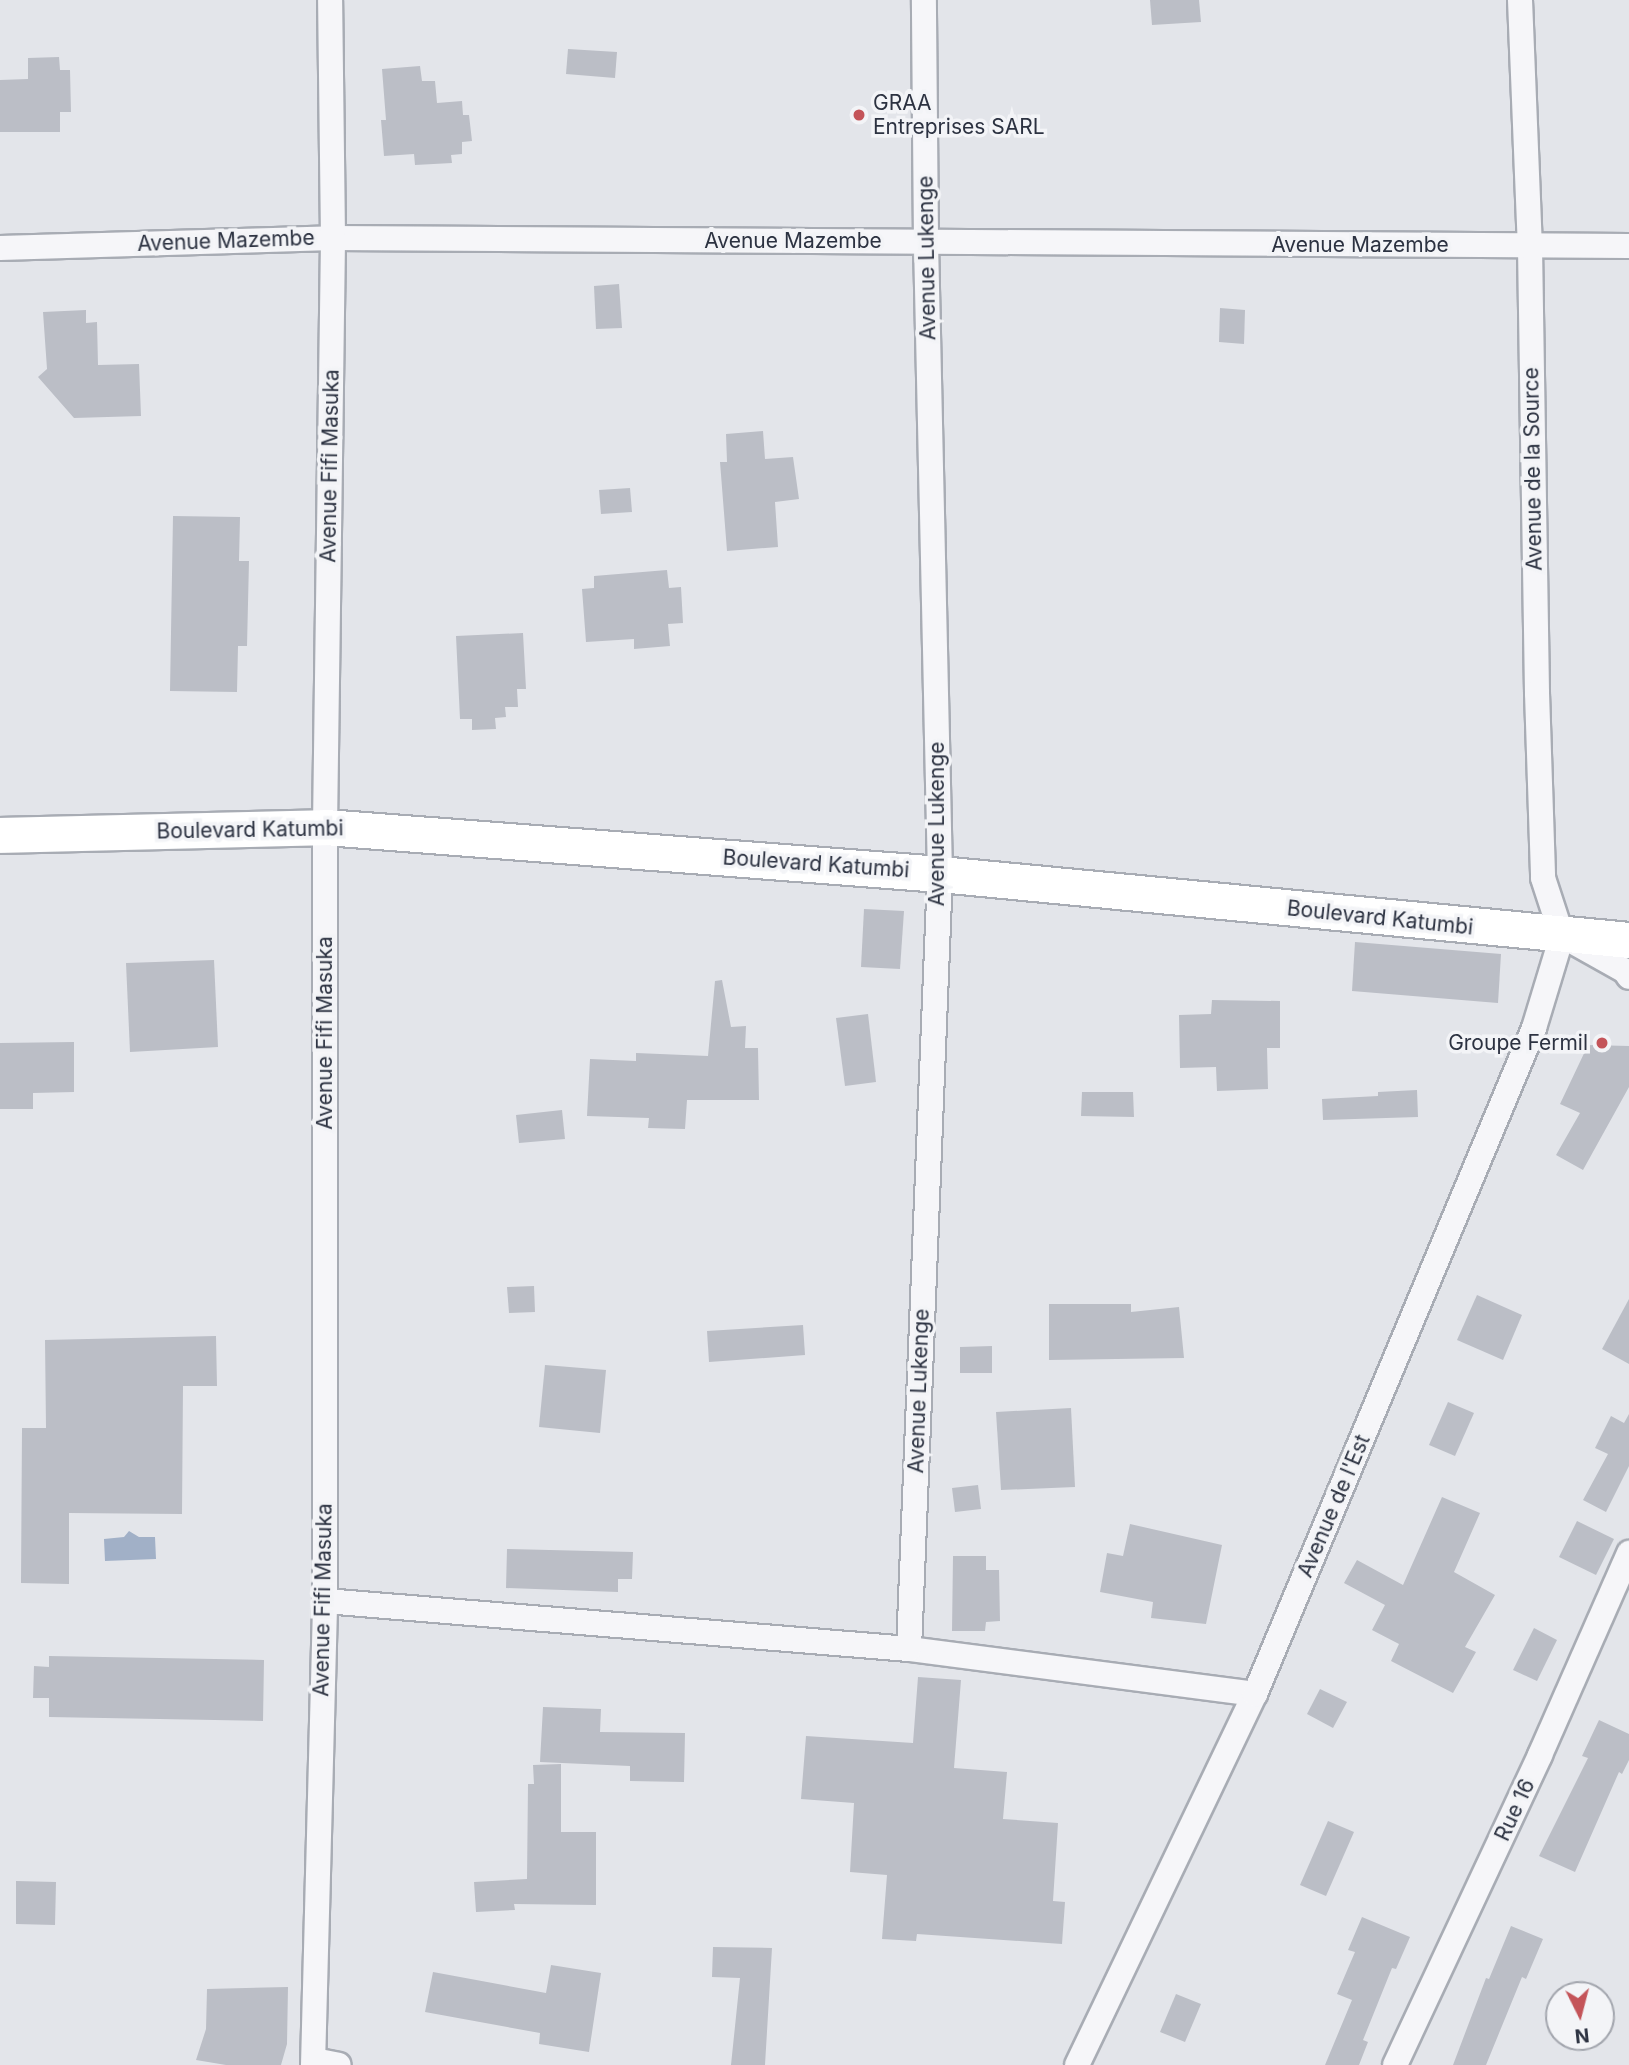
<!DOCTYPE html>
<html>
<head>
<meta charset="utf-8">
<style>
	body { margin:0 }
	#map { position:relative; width:1629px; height:2065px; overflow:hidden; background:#e3e5ea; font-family:Inter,sans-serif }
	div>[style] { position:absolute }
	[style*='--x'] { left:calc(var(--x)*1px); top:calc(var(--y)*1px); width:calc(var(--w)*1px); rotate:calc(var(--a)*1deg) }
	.water>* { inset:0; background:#a1b0c7 }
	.building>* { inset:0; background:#bbbec6 }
	.roads { filter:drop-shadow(2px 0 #a8acb4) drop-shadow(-2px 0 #a8acb4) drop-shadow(0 2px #a8acb4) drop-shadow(0 -2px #a8acb4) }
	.street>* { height:24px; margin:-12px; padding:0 12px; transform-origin:12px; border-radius:12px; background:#f6f6f9 }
	.secondary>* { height:35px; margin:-17.5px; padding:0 17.5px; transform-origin:17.5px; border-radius:17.5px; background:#fff }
	.dots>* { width:19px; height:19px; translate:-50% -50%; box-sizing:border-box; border:4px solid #f3f4f7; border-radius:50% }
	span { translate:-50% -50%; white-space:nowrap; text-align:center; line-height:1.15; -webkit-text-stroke:7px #f3f4f7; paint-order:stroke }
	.poi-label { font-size:21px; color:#2c3241 }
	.left { translate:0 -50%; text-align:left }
	.right { translate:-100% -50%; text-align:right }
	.street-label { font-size:21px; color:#2c3241 }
	.north { position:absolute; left:1545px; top:1981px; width:70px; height:70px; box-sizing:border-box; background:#f3f4f7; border:2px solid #a3a6ae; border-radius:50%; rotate:174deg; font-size:19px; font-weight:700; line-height:28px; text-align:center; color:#2c3241 }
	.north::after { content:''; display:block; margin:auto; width:24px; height:32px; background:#c45459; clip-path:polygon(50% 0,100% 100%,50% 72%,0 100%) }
</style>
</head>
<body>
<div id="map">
	<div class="water">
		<div style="clip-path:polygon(129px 1531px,139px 1537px,155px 1537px,156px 1559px,105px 1561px,104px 1539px,124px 1537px)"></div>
	</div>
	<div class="building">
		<div style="clip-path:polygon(1150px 0,1199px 0,1201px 22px,1152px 25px)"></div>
		<div style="clip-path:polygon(568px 49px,617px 52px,615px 78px,566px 74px)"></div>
		<div style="clip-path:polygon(59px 57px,60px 70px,70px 70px,71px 112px,60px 112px,60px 132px,0 132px,0 80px,28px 79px,28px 58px)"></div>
		<div style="clip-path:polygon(420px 66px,422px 81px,435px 81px,437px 103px,462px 101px,463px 115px,469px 115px,472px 141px,462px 142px,462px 154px,451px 155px,452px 163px,415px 165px,414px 154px,384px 156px,381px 120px,386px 120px,382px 69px)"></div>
		<div style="clip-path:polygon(619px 284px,622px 328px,596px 329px,594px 286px)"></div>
		<div style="clip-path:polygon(1220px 308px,1245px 310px,1244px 344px,1219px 342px)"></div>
		<div style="clip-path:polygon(86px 310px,86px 323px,97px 322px,98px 365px,139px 364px,141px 416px,74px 418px,38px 377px,47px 369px,43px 312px)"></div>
		<div style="clip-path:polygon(763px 431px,765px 459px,793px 457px,799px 499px,775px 502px,778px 547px,727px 551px,720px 462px,727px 462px,726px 434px)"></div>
		<div style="clip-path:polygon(630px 488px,632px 512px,601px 514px,599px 490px)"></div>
		<div style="clip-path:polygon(173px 516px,240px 517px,239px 561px,249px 561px,247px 646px,238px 646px,237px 692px,170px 691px)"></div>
		<div style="clip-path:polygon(667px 570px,669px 588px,681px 587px,683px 623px,668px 624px,670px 646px,634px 649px,634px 639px,586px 642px,582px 589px,594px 588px,594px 576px)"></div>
		<div style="clip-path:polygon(523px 633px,526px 689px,517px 689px,518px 707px,505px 707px,506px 717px,495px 718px,496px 729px,472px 730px,472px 719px,460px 719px,456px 636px)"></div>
		<div style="clip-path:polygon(864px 909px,904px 911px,900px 969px,861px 967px)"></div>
		<div style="clip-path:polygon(1355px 942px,1501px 954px,1498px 1003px,1352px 991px)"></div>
		<div style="clip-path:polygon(214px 960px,218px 1047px,130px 1052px,126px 963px)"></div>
		<div style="clip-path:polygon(722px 980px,731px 1027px,746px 1026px,745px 1048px,758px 1048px,759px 1100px,687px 1100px,685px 1129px,648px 1128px,649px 1118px,587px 1116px,590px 1059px,636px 1061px,636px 1053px,708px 1056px,715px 981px)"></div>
		<div style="clip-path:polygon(1212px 1000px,1280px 1001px,1280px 1048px,1267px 1048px,1268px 1089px,1217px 1091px,1216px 1067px,1180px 1068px,1179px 1015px,1211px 1014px)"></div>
		<div style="clip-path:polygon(868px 1014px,876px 1082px,845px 1086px,836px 1018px)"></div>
		<div style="clip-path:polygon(74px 1042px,74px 1092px,33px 1093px,33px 1109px,0 1109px,0 1043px)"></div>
		<div style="clip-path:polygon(1588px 1045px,1629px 1046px,1629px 1087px,1583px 1170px,1556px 1155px,1580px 1113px,1560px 1104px)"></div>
		<div style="clip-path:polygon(1417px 1090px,1418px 1117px,1323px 1120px,1322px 1099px,1378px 1096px,1378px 1092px)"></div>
		<div style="clip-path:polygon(1082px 1092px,1133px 1092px,1134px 1117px,1081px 1116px)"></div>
		<div style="clip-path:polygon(562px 1110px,565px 1139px,519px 1143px,516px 1115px)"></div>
		<div style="clip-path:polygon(534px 1286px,535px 1312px,509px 1313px,507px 1287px)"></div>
		<div style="clip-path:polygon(1477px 1295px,1522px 1315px,1503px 1360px,1457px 1340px)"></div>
		<div style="clip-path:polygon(1629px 1299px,1629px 1364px,1602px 1349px)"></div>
		<div style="clip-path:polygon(1049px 1304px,1131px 1304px,1131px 1312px,1179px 1307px,1184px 1358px,1049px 1360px)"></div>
		<div style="clip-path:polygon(803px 1325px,805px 1355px,709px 1362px,707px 1331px)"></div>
		<div style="clip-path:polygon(216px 1336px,217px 1386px,183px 1386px,182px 1514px,69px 1513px,69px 1584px,21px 1583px,22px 1428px,46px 1428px,45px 1340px)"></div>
		<div style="clip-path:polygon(992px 1346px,992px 1373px,960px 1373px,960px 1347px)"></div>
		<div style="clip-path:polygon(545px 1365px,606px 1370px,600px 1433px,539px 1427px)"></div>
		<div style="clip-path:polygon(1448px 1402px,1474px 1413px,1455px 1456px,1429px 1445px)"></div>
		<div style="clip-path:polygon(1071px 1408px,1075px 1487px,1001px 1490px,996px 1412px)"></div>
		<div style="clip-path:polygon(1629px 1414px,1629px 1466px,1606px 1512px,1583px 1500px,1608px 1454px,1595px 1448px,1611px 1416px,1624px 1423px)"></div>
		<div style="clip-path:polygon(978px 1485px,981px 1509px,955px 1512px,952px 1488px)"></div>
		<div style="clip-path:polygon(1442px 1497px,1480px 1513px,1454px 1572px,1495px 1595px,1465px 1647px,1476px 1652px,1453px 1693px,1391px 1661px,1399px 1644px,1372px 1630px,1385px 1605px,1344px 1583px,1357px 1560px,1403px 1585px)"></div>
		<div style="clip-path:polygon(1577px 1521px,1614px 1539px,1596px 1575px,1559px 1557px)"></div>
		<div style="clip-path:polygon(1130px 1524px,1222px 1545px,1206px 1624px,1151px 1618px,1153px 1602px,1100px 1592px,1107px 1553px,1123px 1556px)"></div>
		<div style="clip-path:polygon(507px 1549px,633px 1552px,632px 1579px,618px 1579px,618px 1592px,506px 1588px)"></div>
		<div style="clip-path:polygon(953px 1556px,986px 1556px,986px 1570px,999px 1570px,1000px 1621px,986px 1622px,985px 1631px,952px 1631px)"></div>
		<div style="clip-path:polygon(1534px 1628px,1557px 1640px,1537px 1681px,1513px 1670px)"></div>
		<div style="clip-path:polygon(49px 1656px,264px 1660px,263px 1721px,49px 1717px,49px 1698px,33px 1698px,34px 1666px,49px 1667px)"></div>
		<div style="clip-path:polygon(918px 1677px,961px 1680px,954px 1768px,1007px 1772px,1003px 1819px,1058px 1823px,1053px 1901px,1065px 1902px,1062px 1944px,917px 1934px,916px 1941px,882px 1939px,887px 1875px,850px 1872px,854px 1803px,801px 1799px,806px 1736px,913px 1743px)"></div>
		<div style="clip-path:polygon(1320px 1689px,1347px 1702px,1333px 1728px,1307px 1714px)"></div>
		<div style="clip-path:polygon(543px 1707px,601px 1709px,600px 1732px,685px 1733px,684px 1782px,630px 1781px,630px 1766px,540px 1762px)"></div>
		<div style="clip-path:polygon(1599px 1720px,1629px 1734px,1629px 1760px,1622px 1774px,1619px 1772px,1575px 1872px,1539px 1856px,1588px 1758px,1582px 1756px)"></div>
		<div style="clip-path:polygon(561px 1764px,561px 1832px,596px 1832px,596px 1905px,514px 1904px,515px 1910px,476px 1912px,474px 1882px,527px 1879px,528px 1784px,534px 1784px,533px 1765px)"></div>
		<div style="clip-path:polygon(1328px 1821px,1354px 1832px,1326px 1896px,1300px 1885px)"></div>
		<div style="clip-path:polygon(16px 1881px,56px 1882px,55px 1925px,16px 1924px)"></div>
		<div style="clip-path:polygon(1362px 1917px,1410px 1937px,1396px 1969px,1392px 1968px,1363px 2040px,1368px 2042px,1359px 2065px,1325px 2065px,1352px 2000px,1337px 1994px,1355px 1952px,1348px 1950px)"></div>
		<div style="clip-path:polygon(1511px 1926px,1543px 1939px,1526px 1979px,1522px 1977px,1486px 2065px,1453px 2065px,1486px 1978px,1489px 1979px)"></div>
		<div style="clip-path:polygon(713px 1947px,772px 1948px,765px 2065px,731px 2065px,740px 1978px,712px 1977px)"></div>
		<div style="clip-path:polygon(551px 1965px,601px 1973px,589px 2052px,539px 2044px,540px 2033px,425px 2012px,433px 1972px,546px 1993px)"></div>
		<div style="clip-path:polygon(288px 1987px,287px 2044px,281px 2065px,226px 2065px,196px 2060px,206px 2029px,207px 1989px)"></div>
		<div style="clip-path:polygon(1176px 1994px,1201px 2004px,1185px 2042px,1160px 2032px)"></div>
	</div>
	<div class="roads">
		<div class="street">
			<div style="--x:1520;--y:0;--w:247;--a:87.7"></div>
			<div style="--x:1530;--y:247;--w:446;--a:89.1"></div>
			<div style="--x:1537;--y:693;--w:185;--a:88.1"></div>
			<div style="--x:1543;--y:878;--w:61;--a:71.9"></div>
			<div style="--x:0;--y:248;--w:333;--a:-1.7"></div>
			<div style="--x:333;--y:238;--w:1296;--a:0.35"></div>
			<div style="--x:1568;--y:939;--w:65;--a:29.3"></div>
			<div style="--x:1625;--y:971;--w:7;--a:56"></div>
			<div style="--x:325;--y:1601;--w:586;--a:4.7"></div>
			<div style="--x:909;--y:1649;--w:349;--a:7.4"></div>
			<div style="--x:909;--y:1649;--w:776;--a:-87.71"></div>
			<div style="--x:940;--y:874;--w:632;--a:-91.27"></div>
			<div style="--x:926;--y:242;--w:242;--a:-90.5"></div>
			<div style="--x:314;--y:2060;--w:25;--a:11"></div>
			<div style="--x:313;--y:2065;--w:464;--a:-88.5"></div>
			<div style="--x:325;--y:1601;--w:774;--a:-90"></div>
			<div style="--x:325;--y:827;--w:589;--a:-89.22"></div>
			<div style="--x:333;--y:238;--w:238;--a:-90.7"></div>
			<div style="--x:1077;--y:2065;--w:411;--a:-64.4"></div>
			<div style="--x:1255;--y:1694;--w:722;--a:-67.27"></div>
			<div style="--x:1534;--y:1028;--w:96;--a:-73.1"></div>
			<div style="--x:1395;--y:2065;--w:342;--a:-64.9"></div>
			<div style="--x:1540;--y:1755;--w:221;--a:-66.2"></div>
		</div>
		<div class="secondary">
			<div style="--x:0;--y:835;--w:325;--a:-1.4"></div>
			<div style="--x:325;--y:827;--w:617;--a:4.37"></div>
			<div style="--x:940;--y:874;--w:692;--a:5.47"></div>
		</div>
	</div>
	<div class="dots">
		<div style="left:859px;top:115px;background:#c45459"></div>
		<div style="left:1602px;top:1043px;background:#c45459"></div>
	</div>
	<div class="poi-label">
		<span class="left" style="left:873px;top:115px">GRAA<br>Entreprises SARL</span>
		<span class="right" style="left:1588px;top:1043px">Groupe Fermil</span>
	</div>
	<div class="street-label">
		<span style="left:226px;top:241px;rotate:-2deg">Avenue Mazembe</span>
		<span style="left:793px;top:241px">Avenue Mazembe</span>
		<span style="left:1360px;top:245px">Avenue Mazembe</span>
		<span style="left:927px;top:258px;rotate:-91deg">Avenue Lukenge</span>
		<span style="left:330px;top:466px;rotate:-89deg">Avenue Fifi Masuka</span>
		<span style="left:1533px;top:469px;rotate:-91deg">Avenue de la Source</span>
		<span style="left:937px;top:824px;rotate:-90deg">Avenue Lukenge</span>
		<span style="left:250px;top:830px;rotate:-1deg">Boulevard Katumbi</span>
		<span style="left:816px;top:864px;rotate:4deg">Boulevard Katumbi</span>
		<span style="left:1380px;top:918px;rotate:6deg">Boulevard Katumbi</span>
		<span style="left:325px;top:1033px;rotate:-90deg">Avenue Fifi Masuka</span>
		<span style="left:919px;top:1391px;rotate:-88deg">Avenue Lukenge</span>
		<span style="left:1334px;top:1506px;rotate:-67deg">Avenue de l'Est</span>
		<span style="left:323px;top:1600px;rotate:-89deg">Avenue Fifi Masuka</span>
		<span style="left:1515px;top:1810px;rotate:-65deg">Rue 16</span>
	</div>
	<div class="north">N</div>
</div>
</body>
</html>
